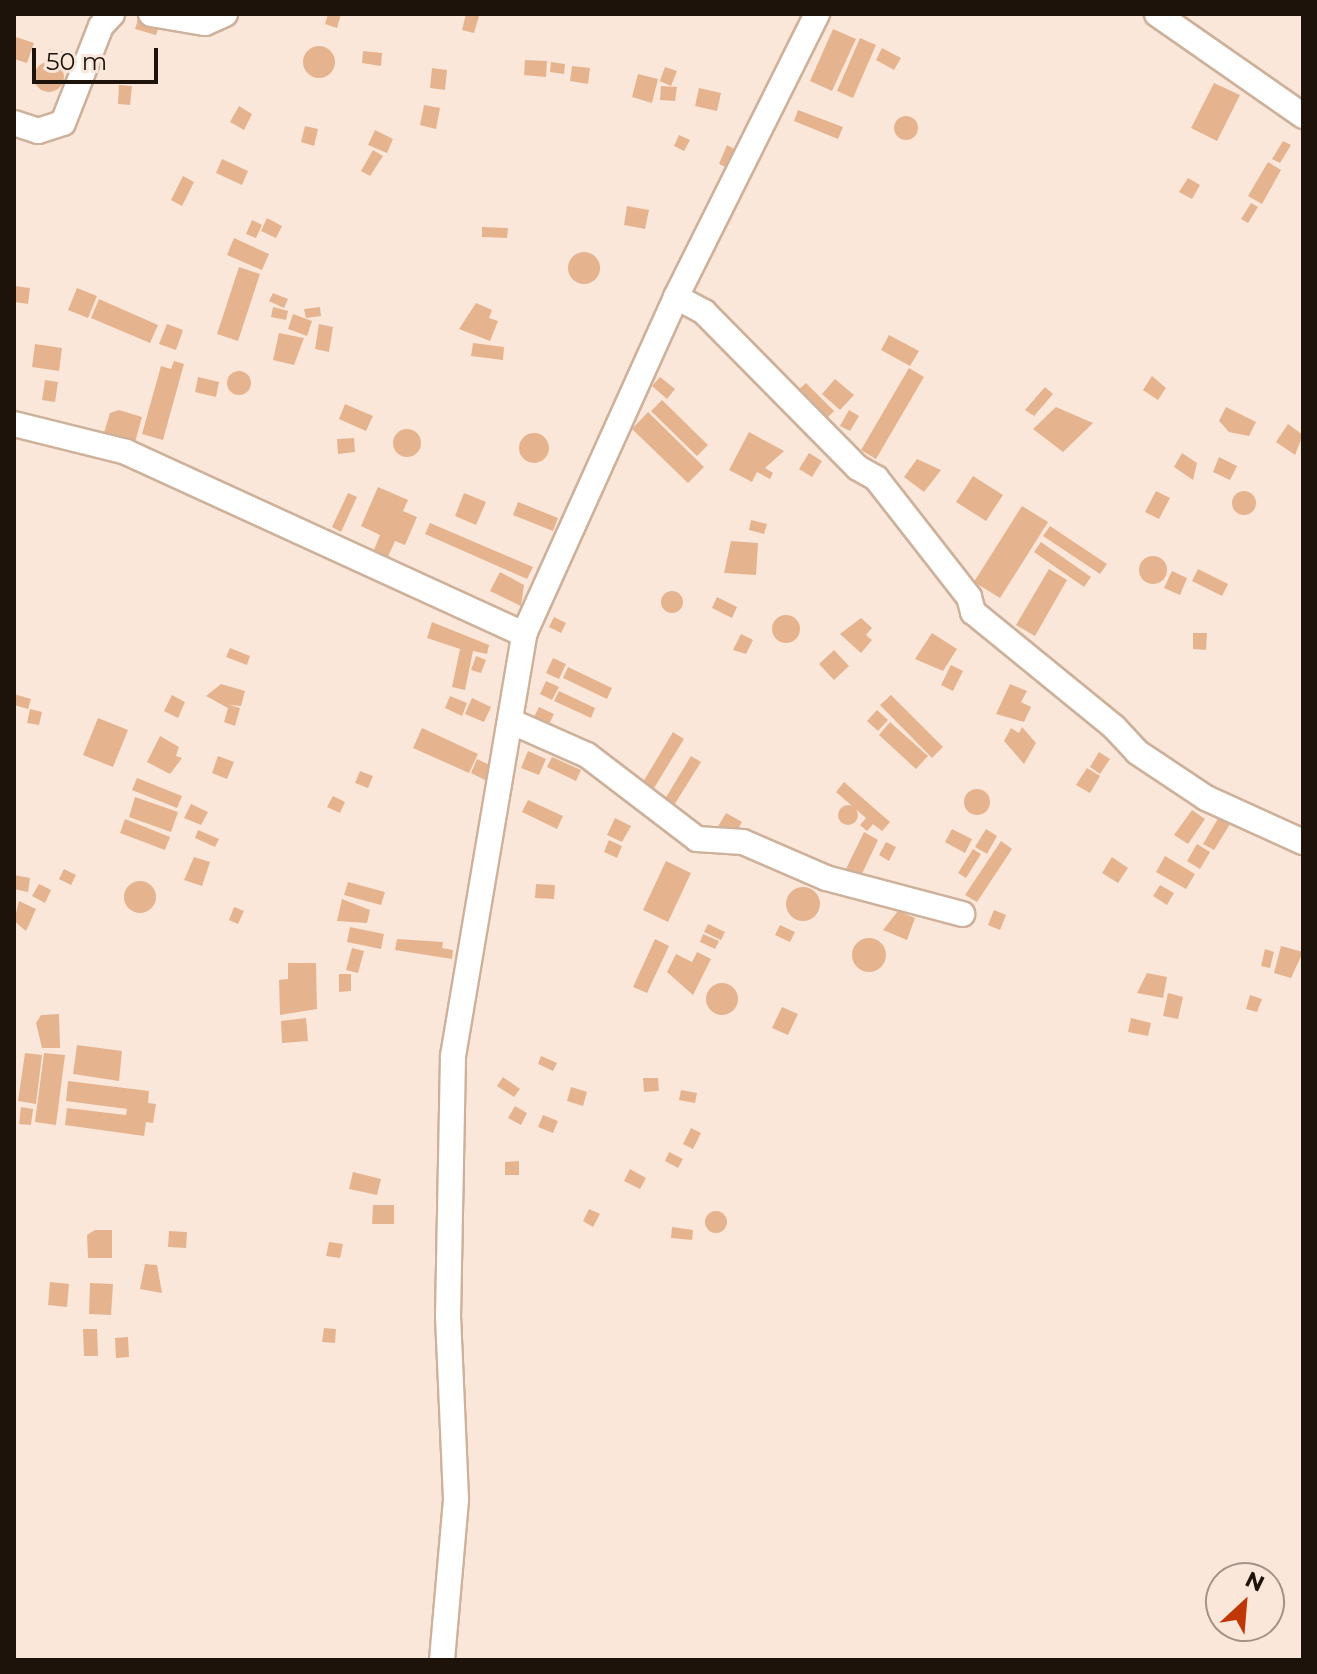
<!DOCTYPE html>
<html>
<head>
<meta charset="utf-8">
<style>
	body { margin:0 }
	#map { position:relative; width:1317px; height:1674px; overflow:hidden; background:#fae7da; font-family:Montserrat,sans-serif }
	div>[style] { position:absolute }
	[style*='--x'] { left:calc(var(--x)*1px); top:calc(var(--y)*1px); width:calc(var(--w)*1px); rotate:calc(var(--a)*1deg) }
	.building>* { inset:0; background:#e5b48f }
	.round { border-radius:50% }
	.roads { filter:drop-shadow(2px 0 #ceb19b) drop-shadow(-2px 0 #ceb19b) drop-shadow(0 2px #ceb19b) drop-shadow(0 -2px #ceb19b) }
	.minor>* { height:24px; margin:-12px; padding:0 12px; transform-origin:12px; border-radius:12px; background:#fff }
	span { translate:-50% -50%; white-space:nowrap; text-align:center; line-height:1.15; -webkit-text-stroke:7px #fae7da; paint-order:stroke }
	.frame { position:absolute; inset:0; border:16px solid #1d130b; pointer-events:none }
	.north { position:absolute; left:1205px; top:1562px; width:80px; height:80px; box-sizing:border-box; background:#fae7da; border:2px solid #a29287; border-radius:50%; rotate:26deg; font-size:22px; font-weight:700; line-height:32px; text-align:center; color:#1d130b }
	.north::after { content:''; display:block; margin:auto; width:28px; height:36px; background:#bf3706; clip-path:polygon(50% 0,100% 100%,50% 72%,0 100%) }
	.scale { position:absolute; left:32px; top:48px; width:126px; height:36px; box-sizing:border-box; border:4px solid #1d130b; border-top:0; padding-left:10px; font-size:24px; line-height:28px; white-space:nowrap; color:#1d130b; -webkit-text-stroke:6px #fae7da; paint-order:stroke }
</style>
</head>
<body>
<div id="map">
	<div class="building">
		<div style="clip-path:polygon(328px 14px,341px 14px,337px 28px,325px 24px)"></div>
		<div style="clip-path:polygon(466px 14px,479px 16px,474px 33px,462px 30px)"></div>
		<div style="clip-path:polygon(139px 16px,159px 26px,156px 35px,135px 29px)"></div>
		<div style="clip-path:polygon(833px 29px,856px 39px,832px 91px,810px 81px)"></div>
		<div style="clip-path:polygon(16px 37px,34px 43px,27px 63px,14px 59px)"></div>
		<div style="clip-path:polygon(860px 38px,876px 45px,853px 98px,837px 91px)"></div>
		<div class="round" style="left:303px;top:46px;width:32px;height:32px"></div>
		<div style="clip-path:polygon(882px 48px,901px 58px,894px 70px,876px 60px)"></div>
		<div style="clip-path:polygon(49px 49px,67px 52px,64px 65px,47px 62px)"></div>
		<div style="clip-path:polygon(363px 51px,382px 53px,381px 66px,362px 63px)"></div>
		<div style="clip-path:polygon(525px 60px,547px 61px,546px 77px,524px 75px)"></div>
		<div style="clip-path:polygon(551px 62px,565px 64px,564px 74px,550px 72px)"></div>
		<div class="round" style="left:34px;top:62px;width:30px;height:30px"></div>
		<div style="clip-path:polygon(572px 66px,590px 68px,588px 84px,570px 81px)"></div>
		<div style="clip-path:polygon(665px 67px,677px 71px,671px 86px,660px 81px)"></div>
		<div style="clip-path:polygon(432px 68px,447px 70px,445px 90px,430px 88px)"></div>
		<div style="clip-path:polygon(638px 74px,658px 79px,652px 103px,632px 97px)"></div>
		<div style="clip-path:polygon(1214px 83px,1240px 95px,1217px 141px,1191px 128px)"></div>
		<div style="clip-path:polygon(119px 85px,132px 86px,130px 105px,118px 104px)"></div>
		<div style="clip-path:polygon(661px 86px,677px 87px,675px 101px,660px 100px)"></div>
		<div style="clip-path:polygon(699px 88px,721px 93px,717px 111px,695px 106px)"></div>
		<div style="clip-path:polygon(424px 105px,440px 108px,436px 129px,420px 125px)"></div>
		<div style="clip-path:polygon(239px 106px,252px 114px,244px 130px,230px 122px)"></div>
		<div style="clip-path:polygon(798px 110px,843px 127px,838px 139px,794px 121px)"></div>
		<div class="round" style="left:894px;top:116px;width:24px;height:24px"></div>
		<div style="clip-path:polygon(305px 126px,318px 129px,314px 146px,301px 142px)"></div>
		<div style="clip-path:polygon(375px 130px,393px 139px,387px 153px,368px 145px)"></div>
		<div style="clip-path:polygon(679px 135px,690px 140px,684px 151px,674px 146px)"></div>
		<div style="clip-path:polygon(1283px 141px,1291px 145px,1280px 163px,1272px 159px)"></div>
		<div style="clip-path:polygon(727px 145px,738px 151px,730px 169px,719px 164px)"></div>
		<div style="clip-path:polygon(373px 150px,383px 156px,370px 176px,361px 171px)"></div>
		<div style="clip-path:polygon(222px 159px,248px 171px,242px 185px,216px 173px)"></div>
		<div style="clip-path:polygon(1268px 162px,1281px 170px,1262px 204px,1248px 196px)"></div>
		<div style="clip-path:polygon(183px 176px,194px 182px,182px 206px,171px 200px)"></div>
		<div style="clip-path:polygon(1188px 178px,1200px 185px,1192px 199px,1179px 192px)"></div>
		<div style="clip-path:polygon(1251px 203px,1258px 207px,1248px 223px,1241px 219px)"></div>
		<div style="clip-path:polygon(627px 206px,649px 210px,645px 229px,624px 225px)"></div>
		<div style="clip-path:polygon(267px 218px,282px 226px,276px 238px,261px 231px)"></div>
		<div style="clip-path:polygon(252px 220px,262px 225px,256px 238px,246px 234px)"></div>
		<div style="clip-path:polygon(482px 227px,508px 228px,507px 238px,482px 237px)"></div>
		<div style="clip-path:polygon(234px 238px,269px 254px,262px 270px,227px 255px)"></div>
		<div class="round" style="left:568px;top:252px;width:32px;height:32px"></div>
		<div style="clip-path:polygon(239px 267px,260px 274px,238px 341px,217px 334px)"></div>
		<div style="clip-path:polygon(14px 286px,30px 288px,28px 304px,14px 302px)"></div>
		<div style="clip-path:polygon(77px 288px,97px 296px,88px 318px,68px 310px)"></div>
		<div style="clip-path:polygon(273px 293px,288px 299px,284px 308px,269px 301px)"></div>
		<div style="clip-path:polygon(99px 299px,158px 325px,150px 343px,91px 318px)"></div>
		<div style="clip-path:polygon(476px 303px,492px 310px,489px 318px,498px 321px,490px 341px,459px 329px)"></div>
		<div style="clip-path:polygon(273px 307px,288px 311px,286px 320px,271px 317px)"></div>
		<div style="clip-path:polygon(320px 307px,321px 316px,306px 318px,304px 309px)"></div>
		<div style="clip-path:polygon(293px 314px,312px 321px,307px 336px,288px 329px)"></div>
		<div style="clip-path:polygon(167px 324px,183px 330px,176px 350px,159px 344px)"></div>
		<div style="clip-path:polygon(319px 324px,333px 327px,329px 352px,315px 349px)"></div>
		<div style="clip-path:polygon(279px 333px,304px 338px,294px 365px,273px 360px)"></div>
		<div style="clip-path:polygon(889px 335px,919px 351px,910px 366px,881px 350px)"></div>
		<div style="clip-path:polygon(473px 343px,504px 347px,503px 360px,471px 356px)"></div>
		<div style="clip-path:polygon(35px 344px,62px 348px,59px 371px,32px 367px)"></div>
		<div style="clip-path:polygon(174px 361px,184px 364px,163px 440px,142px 434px,161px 366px,171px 369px)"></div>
		<div style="clip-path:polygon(909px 368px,924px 377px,876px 459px,861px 450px)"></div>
		<div class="round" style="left:227px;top:371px;width:24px;height:24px"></div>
		<div style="clip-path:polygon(1152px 376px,1166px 388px,1158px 400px,1143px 390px)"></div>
		<div style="clip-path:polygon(198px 377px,219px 382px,216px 397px,195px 392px)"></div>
		<div style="clip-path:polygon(660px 377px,675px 389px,667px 399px,652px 386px)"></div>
		<div style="clip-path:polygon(835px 379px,854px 395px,840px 410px,822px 394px)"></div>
		<div style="clip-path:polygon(45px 380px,58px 382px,55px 402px,42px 400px)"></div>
		<div style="clip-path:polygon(806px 383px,834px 411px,822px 423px,794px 394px)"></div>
		<div style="clip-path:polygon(1045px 387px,1053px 394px,1034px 416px,1025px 410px)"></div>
		<div style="clip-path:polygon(662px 400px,708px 445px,697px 456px,651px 411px)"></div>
		<div style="clip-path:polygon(345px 404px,373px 416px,366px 431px,339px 419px)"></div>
		<div style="clip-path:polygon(1056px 407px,1093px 423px,1063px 452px,1033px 429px)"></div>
		<div style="clip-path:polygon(1226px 407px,1256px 422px,1249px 436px,1229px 432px,1219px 421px)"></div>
		<div style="clip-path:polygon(119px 410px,142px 417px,134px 446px,103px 436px,110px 413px)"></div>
		<div style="clip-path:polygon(849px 410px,859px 416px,850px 431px,840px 426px)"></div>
		<div style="clip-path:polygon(648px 412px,704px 467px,688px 483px,632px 429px)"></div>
		<div style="clip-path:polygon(1288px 424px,1303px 435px,1295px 455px,1276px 442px)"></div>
		<div class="round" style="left:393px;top:429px;width:28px;height:28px"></div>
		<div style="clip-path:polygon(749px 432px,784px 451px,765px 468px,773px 473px,770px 479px,757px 472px,752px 482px,729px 470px)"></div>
		<div class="round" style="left:519px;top:433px;width:30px;height:30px"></div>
		<div style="clip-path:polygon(354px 438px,355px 452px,338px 454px,337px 439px)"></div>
		<div style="clip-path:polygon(809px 453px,822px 461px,812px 477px,799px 469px)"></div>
		<div style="clip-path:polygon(1182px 453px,1197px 463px,1193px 480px,1174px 467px)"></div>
		<div style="clip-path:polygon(1219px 457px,1237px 466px,1230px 480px,1213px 472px)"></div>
		<div style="clip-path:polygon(917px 459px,941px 470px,924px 492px,904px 477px)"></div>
		<div style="clip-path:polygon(973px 476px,1003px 495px,986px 521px,956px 502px)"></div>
		<div style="clip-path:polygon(378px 487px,408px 500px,403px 511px,417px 517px,405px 545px,395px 541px,387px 559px,373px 552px,380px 535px,361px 526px)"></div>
		<div style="clip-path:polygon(1156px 491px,1170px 498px,1159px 519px,1145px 512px)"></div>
		<div class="round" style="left:1232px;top:491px;width:24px;height:24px"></div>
		<div style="clip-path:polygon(348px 493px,357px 497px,341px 532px,332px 527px)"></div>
		<div style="clip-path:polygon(464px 493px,486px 502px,476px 525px,455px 516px)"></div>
		<div style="clip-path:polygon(518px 502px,558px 518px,553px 531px,513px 515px)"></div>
		<div style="clip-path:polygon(1022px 506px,1048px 522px,1000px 598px,974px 582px)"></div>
		<div style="clip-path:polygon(751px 520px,767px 524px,764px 534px,749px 530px)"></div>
		<div style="clip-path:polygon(430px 523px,533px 567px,527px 579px,425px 534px)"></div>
		<div style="clip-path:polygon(1050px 526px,1107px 564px,1100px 574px,1043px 536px)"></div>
		<div style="clip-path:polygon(731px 541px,758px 543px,756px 575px,724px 573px)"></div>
		<div style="clip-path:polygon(1041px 542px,1091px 577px,1084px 587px,1034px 552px)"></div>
		<div class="round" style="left:1139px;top:556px;width:28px;height:28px"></div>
		<div style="clip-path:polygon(1049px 569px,1067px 580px,1035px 636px,1016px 625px)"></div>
		<div style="clip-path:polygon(1198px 569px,1228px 584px,1222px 596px,1192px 581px)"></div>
		<div style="clip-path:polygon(1172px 571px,1187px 578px,1180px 595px,1164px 588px)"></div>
		<div style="clip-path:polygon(500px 572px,524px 585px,521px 606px,490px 591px)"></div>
		<div class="round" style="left:661px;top:591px;width:22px;height:22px"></div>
		<div style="clip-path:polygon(717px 597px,737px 607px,732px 618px,712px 608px)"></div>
		<div class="round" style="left:772px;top:615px;width:28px;height:28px"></div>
		<div style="clip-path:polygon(554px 617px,566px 623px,561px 633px,549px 627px)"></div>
		<div style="clip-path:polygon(861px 618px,872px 628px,866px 635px,872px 640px,861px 653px,840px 634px)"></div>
		<div style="clip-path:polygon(432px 622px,489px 645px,487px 654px,473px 651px,465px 690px,452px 687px,460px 649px,427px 638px)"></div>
		<div style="clip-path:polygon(932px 633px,957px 649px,943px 671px,915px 659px)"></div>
		<div style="clip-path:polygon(1193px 633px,1207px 633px,1206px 650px,1193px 649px)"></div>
		<div style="clip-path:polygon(741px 634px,753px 640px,746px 654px,733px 650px)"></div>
		<div style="clip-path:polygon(230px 648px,250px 656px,247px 665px,226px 657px)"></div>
		<div style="clip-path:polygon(834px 650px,849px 666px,834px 680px,819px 664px)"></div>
		<div style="clip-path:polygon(476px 656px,486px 660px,481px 673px,471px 670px)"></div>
		<div style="clip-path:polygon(553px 658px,566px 664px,559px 679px,546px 673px)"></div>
		<div style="clip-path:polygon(951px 665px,963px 671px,953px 691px,941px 685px)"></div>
		<div style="clip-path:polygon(568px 667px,612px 688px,607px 699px,563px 678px)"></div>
		<div style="clip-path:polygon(546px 681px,559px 687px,552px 700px,540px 694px)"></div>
		<div style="clip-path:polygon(221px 684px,245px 691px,241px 706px,229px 705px,240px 708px,235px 726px,224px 722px,228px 708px,206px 696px)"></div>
		<div style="clip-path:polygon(1010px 684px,1027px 691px,1021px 702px,1031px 707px,1024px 722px,996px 714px)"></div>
		<div style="clip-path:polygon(559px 691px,595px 708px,591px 718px,554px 701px)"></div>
		<div style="clip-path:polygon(14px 694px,31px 699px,28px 709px,14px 705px)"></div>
		<div style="clip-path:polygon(172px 695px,185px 702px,178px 718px,164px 711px)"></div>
		<div style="clip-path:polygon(891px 695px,943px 747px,932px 758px,880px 705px)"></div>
		<div style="clip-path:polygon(450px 696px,467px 703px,462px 716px,445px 708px)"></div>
		<div style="clip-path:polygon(472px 698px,491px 707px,484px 722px,465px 714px)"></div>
		<div style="clip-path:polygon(539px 707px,554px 714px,546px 730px,531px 723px)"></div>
		<div style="clip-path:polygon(30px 709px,42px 712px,39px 725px,27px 723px)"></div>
		<div style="clip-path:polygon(877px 710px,888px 720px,878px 731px,867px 721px)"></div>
		<div style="clip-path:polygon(98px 718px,128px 730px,113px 767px,83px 755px)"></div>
		<div style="clip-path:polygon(890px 722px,928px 756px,916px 769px,879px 735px)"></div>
		<div style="clip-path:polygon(1022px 727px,1036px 743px,1024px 764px,1004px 741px,1011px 728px,1019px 733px)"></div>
		<div style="clip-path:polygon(422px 728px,478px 754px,469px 773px,413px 748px)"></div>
		<div style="clip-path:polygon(673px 732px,684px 739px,654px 788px,643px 782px)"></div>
		<div style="clip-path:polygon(160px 736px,179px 747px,176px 756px,182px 758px,170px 774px,147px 762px)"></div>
		<div style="clip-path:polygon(528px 751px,546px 759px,539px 775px,521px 768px)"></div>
		<div style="clip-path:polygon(1099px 752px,1110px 759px,1100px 774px,1090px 767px)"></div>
		<div style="clip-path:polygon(218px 756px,234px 762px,227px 779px,212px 773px)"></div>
		<div style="clip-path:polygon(691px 756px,701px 762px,671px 810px,662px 804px)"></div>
		<div style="clip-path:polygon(552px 757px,581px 770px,576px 781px,547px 767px)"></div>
		<div style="clip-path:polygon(477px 759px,494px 767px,487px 781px,471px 773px)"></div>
		<div style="clip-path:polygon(1087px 768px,1100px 776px,1090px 793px,1076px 785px)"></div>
		<div style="clip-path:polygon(360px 771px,373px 776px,368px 788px,355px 783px)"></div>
		<div style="clip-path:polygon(137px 778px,182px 796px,177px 808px,132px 790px)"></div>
		<div style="clip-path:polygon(844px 782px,890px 822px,882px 831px,873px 824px,867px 831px,860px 825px,866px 818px,836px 792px)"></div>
		<div class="round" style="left:964px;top:789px;width:26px;height:26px"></div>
		<div style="clip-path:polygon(333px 796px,345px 802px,340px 813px,327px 807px)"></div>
		<div style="clip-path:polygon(135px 797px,178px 812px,171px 832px,129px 817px)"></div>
		<div style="clip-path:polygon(528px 800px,563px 816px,557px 829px,522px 812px)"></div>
		<div style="clip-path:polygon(191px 804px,208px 812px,201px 825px,184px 818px)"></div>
		<div class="round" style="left:838px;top:805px;width:20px;height:20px"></div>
		<div style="clip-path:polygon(1192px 810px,1205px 819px,1188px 844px,1174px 835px)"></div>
		<div style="clip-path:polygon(726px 813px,742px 822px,732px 839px,716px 830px)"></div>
		<div style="clip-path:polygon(1219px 817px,1230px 824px,1214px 850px,1203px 844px)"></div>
		<div style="clip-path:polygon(615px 818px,631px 826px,622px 842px,607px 835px)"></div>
		<div style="clip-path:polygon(125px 819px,170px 837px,165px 850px,120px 833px)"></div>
		<div style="clip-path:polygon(952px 829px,972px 839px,965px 853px,945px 842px)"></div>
		<div style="clip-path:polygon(986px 829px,997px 836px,987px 854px,975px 847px)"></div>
		<div style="clip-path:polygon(198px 830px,219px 839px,215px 847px,195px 838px)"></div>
		<div style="clip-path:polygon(864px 832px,878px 840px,859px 880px,844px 873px)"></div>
		<div style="clip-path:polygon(609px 840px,622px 846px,617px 858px,604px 852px)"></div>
		<div style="clip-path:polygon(1001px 841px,1012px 849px,977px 902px,965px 895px)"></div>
		<div style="clip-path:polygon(886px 842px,896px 847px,889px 861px,879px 855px)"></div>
		<div style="clip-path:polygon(1197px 844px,1210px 852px,1200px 869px,1187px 861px)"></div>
		<div style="clip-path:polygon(973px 849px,981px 854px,966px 878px,958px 873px)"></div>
		<div style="clip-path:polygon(1165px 856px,1195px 874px,1186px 889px,1156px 872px)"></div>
		<div style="clip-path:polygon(194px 857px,210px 862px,202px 886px,184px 880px)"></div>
		<div style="clip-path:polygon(1112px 857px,1128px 868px,1118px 883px,1102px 873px)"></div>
		<div style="clip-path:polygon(666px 861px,691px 873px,668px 922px,643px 910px)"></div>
		<div style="clip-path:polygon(64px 869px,76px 875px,71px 885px,59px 879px)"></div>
		<div style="clip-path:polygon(14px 875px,30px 878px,28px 892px,14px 889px)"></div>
		<div class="round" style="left:124px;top:881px;width:32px;height:32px"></div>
		<div style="clip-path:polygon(348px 882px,385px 892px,381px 905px,344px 895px)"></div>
		<div style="clip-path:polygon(39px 884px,51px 890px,45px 903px,32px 896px)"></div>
		<div style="clip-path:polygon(536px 884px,555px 885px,554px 899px,535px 898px)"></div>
		<div style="clip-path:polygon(1160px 885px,1174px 893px,1167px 905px,1153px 896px)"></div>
		<div class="round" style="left:786px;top:887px;width:34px;height:34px"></div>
		<div style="clip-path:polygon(342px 899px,370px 910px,367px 923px,337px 921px)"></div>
		<div style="clip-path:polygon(19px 901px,36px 909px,26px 931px,14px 921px)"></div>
		<div style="clip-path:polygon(234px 907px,244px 911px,238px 924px,229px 920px)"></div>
		<div style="clip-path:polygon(994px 910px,1006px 915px,1000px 930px,988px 925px)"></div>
		<div style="clip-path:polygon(898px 911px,915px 918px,907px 940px,883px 930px)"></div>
		<div style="clip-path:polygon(708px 924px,725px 932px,721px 940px,704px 932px)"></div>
		<div style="clip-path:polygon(780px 925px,795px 932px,790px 942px,775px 935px)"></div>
		<div style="clip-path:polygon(350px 927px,384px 934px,381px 949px,347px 942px)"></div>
		<div style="clip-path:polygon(703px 934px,719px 941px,715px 949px,700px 942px)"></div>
		<div class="round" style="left:852px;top:938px;width:34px;height:34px"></div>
		<div style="clip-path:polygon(397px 939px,443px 942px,442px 948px,453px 950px,452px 959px,395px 950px)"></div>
		<div style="clip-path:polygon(655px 939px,669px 946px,647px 993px,633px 987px)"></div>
		<div style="clip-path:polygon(1281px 946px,1303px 952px,1291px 978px,1274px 973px)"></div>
		<div style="clip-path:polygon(352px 948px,364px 951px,358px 973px,346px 970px)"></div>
		<div style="clip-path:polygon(1265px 949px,1274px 952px,1270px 968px,1261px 966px)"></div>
		<div style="clip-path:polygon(697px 952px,711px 959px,693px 995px,667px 972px,676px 954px,692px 962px)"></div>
		<div style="clip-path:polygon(288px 963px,316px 963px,317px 1009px,280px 1015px,279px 980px,288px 979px)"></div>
		<div style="clip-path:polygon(1147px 973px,1167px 977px,1163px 998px,1137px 993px)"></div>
		<div style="clip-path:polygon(339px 974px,351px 974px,351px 991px,339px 992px)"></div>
		<div class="round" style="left:706px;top:983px;width:32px;height:32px"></div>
		<div style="clip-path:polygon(1168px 993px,1183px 997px,1178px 1019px,1163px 1016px)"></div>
		<div style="clip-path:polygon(1250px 995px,1262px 999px,1257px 1012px,1246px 1009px)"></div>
		<div style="clip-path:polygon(782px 1007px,798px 1014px,788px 1035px,772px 1028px)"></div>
		<div style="clip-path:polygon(59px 1014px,60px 1048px,42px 1048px,36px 1023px,41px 1015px)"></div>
		<div style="clip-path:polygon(306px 1018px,308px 1041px,282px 1043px,281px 1021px)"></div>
		<div style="clip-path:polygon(1131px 1018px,1151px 1023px,1148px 1036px,1128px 1032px)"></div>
		<div style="clip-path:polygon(77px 1045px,122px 1051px,119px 1081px,73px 1074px)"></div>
		<div style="clip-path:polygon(25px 1053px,42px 1055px,36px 1104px,18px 1101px)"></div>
		<div style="clip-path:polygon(44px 1053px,65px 1055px,56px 1125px,35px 1122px)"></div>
		<div style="clip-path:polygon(541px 1056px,557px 1063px,553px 1071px,538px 1064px)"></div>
		<div style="clip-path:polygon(503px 1077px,520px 1089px,514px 1097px,497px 1086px)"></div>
		<div style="clip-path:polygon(643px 1078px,658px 1078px,659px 1091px,644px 1092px)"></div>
		<div style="clip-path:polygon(68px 1081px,149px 1091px,148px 1103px,156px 1104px,153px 1123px,146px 1122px,144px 1136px,65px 1125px,67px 1108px,126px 1115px,127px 1109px,66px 1101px)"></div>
		<div style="clip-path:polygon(571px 1087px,587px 1092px,583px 1106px,567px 1101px)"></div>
		<div style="clip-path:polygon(681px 1090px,697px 1093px,695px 1103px,679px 1100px)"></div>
		<div style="clip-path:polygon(515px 1106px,527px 1113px,521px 1125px,508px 1118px)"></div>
		<div style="clip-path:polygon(21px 1107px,33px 1109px,31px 1125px,19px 1124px)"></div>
		<div style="clip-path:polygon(543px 1115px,558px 1121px,553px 1133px,538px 1127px)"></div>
		<div style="clip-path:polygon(691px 1128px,701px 1133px,693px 1149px,683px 1144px)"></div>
		<div style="clip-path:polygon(669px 1152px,683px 1159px,678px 1168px,665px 1161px)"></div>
		<div style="clip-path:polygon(519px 1161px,519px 1175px,505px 1175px,505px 1162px)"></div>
		<div style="clip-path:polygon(630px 1169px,646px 1178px,640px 1189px,624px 1181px)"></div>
		<div style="clip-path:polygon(353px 1172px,381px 1179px,377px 1195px,349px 1189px)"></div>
		<div style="clip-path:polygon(373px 1205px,394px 1205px,394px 1224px,372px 1224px)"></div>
		<div style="clip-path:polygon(589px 1209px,600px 1214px,593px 1227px,583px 1221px)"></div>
		<div class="round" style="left:705px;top:1211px;width:22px;height:22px"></div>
		<div style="clip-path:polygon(672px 1227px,693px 1230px,692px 1240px,671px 1238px)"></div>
		<div style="clip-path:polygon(95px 1230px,112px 1230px,112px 1258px,88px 1258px,87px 1235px)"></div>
		<div style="clip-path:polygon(169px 1231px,187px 1232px,186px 1248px,168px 1247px)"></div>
		<div style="clip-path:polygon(329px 1242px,343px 1244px,340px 1258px,326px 1256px)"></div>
		<div style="clip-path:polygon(145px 1264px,157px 1265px,162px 1293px,140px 1289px)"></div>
		<div style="clip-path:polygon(50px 1282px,69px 1284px,67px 1307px,48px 1305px)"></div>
		<div style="clip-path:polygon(90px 1283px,113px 1284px,111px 1315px,89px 1314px)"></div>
		<div style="clip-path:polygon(324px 1328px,336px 1329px,335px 1343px,322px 1342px)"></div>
		<div style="clip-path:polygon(83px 1329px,97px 1329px,98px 1356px,84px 1356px)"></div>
		<div style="clip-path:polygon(128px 1337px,129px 1357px,116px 1358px,115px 1338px)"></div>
	</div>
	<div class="roads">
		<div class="minor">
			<div style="--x:151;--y:14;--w:55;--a:9.5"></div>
			<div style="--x:205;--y:23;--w:22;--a:-24"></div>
			<div style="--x:1157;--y:14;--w:178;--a:34.9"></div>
			<div style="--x:14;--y:123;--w:25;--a:18"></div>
			<div style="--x:38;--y:131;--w:26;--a:-18"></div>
			<div style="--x:63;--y:123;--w:104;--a:-68.6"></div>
			<div style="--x:101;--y:26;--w:16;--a:-47"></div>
			<div style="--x:676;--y:297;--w:32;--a:28"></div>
			<div style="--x:704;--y:312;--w:219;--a:45.4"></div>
			<div style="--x:858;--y:468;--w:21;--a:29"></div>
			<div style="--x:876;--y:478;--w:151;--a:52"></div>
			<div style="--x:969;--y:597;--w:16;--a:75"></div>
			<div style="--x:973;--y:612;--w:182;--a:39.2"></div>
			<div style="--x:1114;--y:727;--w:34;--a:47"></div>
			<div style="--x:1137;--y:752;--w:83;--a:33.7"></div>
			<div style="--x:1206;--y:798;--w:107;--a:24.4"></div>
			<div style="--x:14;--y:424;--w:115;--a:14"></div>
			<div style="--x:126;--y:452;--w:438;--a:24.6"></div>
			<div style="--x:510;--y:721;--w:84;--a:23.8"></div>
			<div style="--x:587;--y:755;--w:138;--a:37.4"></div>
			<div style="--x:697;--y:839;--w:46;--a:3.7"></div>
			<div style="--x:743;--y:842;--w:90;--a:23.4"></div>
			<div style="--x:826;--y:878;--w:141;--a:14.8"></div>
			<div style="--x:442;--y:1660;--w:162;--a:-85"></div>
			<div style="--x:456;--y:1499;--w:182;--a:-92.5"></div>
			<div style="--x:448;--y:1317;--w:261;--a:-88.9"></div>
			<div style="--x:453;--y:1056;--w:428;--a:-80.4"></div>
			<div style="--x:524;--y:634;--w:370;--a:-65.7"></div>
			<div style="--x:676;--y:297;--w:316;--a:-63.5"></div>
		</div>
	</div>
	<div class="frame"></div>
	<div class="north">N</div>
	<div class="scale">50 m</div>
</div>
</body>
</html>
